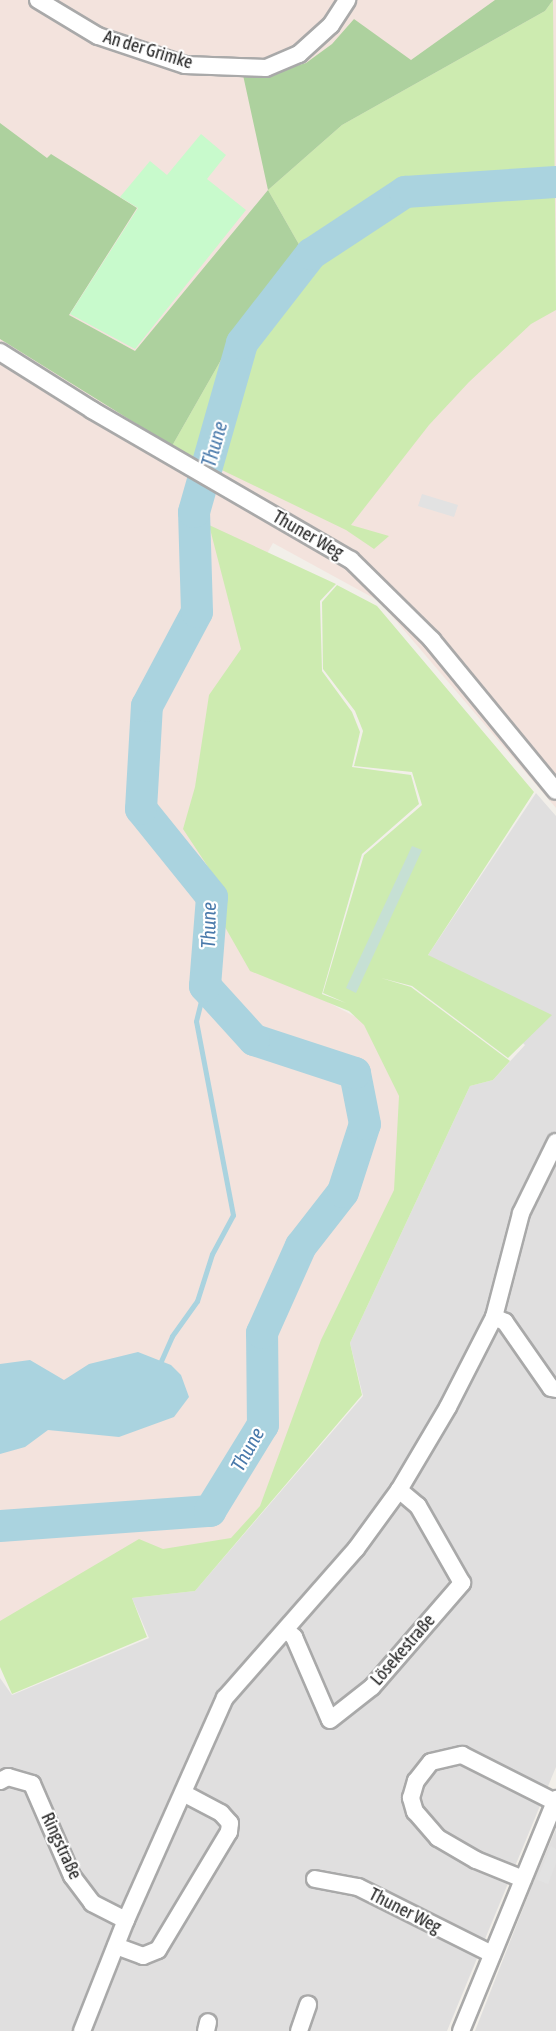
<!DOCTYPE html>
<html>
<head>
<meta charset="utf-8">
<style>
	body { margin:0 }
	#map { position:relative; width:556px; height:2031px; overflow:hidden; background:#f2efe9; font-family:"Asap Condensed",sans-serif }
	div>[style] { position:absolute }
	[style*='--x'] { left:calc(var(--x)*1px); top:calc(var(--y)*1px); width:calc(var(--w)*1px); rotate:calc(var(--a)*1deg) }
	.residential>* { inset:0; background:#e0dfdf }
	.military>* { inset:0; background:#f3e3dd }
	.grass>* { inset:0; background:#cdebb0 }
	.forest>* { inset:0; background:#add19e }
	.wetland>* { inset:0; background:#c6e0d4 }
	.park>* { inset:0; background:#c8facc }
	.parking>* { inset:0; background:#e2e2e2 }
	.water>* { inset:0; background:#aad3df }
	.stream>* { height:5px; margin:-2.5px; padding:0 2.5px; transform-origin:2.5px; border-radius:2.5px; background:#aad3df }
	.river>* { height:32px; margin:-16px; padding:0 16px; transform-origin:16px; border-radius:16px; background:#aad3df }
	.roads { filter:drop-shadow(2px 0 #a9a9a9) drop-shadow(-2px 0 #a9a9a9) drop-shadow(0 2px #a9a9a9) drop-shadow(0 -2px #a9a9a9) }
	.minor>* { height:16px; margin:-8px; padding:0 8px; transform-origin:8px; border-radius:8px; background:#fff }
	span { translate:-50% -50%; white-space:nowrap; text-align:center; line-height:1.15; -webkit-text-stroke:4.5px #fff; paint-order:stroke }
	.street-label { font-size:18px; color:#222 }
	.water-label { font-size:20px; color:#4a7aab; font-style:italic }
</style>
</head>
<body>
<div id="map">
	<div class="residential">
		<div style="clip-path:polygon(536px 793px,556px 816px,556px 1767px,447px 2031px,0 2031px,0 1678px,12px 1695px,149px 1638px,132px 1598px,195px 1591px,363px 1396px,350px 1343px,470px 1086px,493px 1080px,525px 1045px,428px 955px)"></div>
		<div style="clip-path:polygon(556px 1829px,556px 2031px,475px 2031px,535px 1878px)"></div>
	</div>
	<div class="military">
		<div style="clip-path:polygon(0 0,556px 0,556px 808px,379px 601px,273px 543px,253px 578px,256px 964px,369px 1024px,408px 1092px,408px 1187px,272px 1495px,232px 1540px,0 1622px)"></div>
	</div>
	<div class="grass">
		<div style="clip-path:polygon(553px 0,556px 310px,531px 324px,469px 382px,429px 425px,351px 525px,389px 536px,374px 549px,346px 530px,172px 446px,246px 316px,301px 248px,268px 190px,342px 125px,545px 11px)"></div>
		<div style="clip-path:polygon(209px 525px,336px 584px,320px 601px,322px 671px,352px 712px,360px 732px,352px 767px,411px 775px,419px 804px,362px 854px,322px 994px,346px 1003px,323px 993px,364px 855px,422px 805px,412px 772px,354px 766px,363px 731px,355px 711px,323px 669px,322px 602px,337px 585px,377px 606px,534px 792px,428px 955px,552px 1015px,508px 1058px,412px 986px,381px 978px,411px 987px,510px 1061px,493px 1080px,470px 1086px,350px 1343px,362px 1395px,195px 1591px,132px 1598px,147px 1637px,12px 1694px,0 1667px,0 1621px,139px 1539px,163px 1549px,231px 1538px,260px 1506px,321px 1340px,394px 1190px,399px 1096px,364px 1025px,349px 1011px,250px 971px,225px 927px,220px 885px,183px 829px,195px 787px,209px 695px,241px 649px)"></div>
	</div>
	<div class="forest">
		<div style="clip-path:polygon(495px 0,553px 0,545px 11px,342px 125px,268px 190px,301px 248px,246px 316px,172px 446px,0 339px,0 123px,47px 158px,51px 154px,137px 208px,69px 315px,135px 351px,268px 190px,243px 75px,275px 72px,306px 63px,332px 44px,354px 19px,411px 60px)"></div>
	</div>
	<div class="wetland">
		<div style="clip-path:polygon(412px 846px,422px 850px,356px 993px,346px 988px)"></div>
	</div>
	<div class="park">
		<div style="clip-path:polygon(201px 134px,226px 155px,207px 179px,246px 210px,135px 349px,70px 314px,138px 208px,120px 197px,150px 161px,167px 175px)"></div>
	</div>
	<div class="parking">
		<div style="clip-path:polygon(422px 494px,458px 505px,454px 517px,418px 506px)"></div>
		<div style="clip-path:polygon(551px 1846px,556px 1849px,556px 1863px,548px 1884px,537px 1880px)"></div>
	</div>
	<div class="water">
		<div style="clip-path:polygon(138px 1352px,171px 1365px,181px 1375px,189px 1397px,174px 1417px,119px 1437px,48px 1430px,25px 1447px,0 1454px,0 1364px,30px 1360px,64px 1380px,89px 1364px)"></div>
	</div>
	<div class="stream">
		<div style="--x:161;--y:1361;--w:27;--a:-66"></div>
		<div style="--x:172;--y:1336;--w:43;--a:-54.5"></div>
		<div style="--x:197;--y:1301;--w:49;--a:-72.3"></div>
		<div style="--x:212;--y:1254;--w:44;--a:-61.7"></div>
		<div style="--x:233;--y:1215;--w:197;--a:-100.8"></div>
		<div style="--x:196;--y:1021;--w:36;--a:-76"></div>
	</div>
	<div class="river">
		<div style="--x:0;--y:1526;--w:211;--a:-4.1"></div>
		<div style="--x:210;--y:1511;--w:101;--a:-58.4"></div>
		<div style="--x:263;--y:1425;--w:92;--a:-90.6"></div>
		<div style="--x:262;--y:1333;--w:95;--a:-65.9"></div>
		<div style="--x:301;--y:1246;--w:68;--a:-52.1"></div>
		<div style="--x:343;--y:1192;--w:71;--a:-72.1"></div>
		<div style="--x:365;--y:1124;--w:52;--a:-101.1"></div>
		<div style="--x:355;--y:1073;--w:106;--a:-161.9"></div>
		<div style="--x:254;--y:1040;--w:73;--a:-132.2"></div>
		<div style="--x:205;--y:986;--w:89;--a:-85.5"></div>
		<div style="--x:212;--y:897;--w:113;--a:-128.9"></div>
		<div style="--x:141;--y:809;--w:103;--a:-86.7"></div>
		<div style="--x:147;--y:706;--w:106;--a:-62"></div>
		<div style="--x:197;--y:612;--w:100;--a:-91.7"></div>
		<div style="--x:194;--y:512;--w:176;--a:-74.1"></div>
		<div style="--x:242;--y:343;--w:113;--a:-52.2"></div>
		<div style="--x:311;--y:254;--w:113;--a:-33.4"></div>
		<div style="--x:405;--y:192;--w:151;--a:-3.8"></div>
	</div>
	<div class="roads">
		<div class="minor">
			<div style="--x:38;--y:0;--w:70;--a:31"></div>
			<div style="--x:98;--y:36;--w:92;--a:18.4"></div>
			<div style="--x:185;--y:65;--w:81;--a:2.1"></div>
			<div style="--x:266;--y:68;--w:36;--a:-23"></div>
			<div style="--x:299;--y:54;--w:43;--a:-42.2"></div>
			<div style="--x:331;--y:25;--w:30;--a:-57"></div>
			<div style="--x:0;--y:352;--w:109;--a:32.2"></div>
			<div style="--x:92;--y:410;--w:299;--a:30.1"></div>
			<div style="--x:351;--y:560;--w:114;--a:44.6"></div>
			<div style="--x:432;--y:640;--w:195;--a:50.6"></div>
			<div style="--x:494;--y:1317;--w:12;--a:24"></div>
			<div style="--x:505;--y:1322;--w:80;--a:55.1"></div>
			<div style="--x:551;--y:1388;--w:5;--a:11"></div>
			<div style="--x:286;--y:1630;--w:11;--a:41"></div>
			<div style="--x:294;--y:1637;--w:90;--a:66.6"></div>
			<div style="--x:330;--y:1720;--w:53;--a:-38.2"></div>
			<div style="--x:372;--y:1687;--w:138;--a:-49.1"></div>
			<div style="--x:462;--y:1583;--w:89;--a:-119.7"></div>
			<div style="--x:418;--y:1506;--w:25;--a:-140"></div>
			<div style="--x:0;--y:1781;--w:9;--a:-27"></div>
			<div style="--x:8;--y:1777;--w:25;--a:16"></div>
			<div style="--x:32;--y:1784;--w:100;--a:66.5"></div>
			<div style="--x:72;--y:1876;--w:34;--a:53"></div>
			<div style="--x:92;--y:1903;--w:38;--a:27"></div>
			<div style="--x:315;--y:1879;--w:44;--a:10.5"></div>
			<div style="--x:358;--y:1887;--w:150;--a:26.6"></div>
			<div style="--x:523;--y:1879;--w:51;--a:-158"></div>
			<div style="--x:476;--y:1860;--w:44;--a:-149.9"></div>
			<div style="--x:438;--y:1838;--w:35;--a:-131"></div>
			<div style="--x:415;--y:1812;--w:15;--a:-106"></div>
			<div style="--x:411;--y:1798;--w:18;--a:-74"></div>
			<div style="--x:416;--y:1781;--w:24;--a:-52"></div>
			<div style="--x:431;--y:1762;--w:32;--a:-13"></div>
			<div style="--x:462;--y:1755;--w:104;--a:26.8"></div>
			<div style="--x:116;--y:1946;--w:29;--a:20"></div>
			<div style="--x:143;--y:1956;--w:16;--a:-22"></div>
			<div style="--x:158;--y:1950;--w:138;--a:-59"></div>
			<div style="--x:229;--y:1832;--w:9;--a:-84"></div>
			<div style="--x:230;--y:1823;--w:13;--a:-132"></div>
			<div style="--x:221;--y:1813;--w:41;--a:-152.2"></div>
			<div style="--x:82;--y:2031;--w:119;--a:-68.4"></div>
			<div style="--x:126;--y:1920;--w:243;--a:-66"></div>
			<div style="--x:225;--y:1698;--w:198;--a:-48.7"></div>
			<div style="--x:356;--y:1549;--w:73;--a:-53.9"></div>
			<div style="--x:399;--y:1490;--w:96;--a:-59.4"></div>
			<div style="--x:448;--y:1407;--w:101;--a:-62.9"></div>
			<div style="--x:494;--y:1317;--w:107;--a:-75.4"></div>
			<div style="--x:521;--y:1213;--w:79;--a:-63.8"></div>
			<div style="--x:206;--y:2031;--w:9;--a:-77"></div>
			<div style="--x:299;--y:2031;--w:28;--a:-71"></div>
			<div style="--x:461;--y:2031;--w:251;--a:-67.7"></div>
		</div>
	</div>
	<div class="street-label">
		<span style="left:148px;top:50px;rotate:17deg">An der Grimke</span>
		<span style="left:308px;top:535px;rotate:30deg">Thuner Weg</span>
		<span style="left:403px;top:1650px;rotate:-49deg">Lösekestraße</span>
		<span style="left:61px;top:1846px;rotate:65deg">Ringstraße</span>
		<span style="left:405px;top:1911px;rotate:27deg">Thuner Weg</span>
	</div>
	<div class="water-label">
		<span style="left:214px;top:444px;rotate:-74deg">Thune</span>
		<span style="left:208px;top:925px;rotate:-89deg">Thune</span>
		<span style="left:247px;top:1449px;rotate:-61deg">Thune</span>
	</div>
</div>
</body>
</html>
